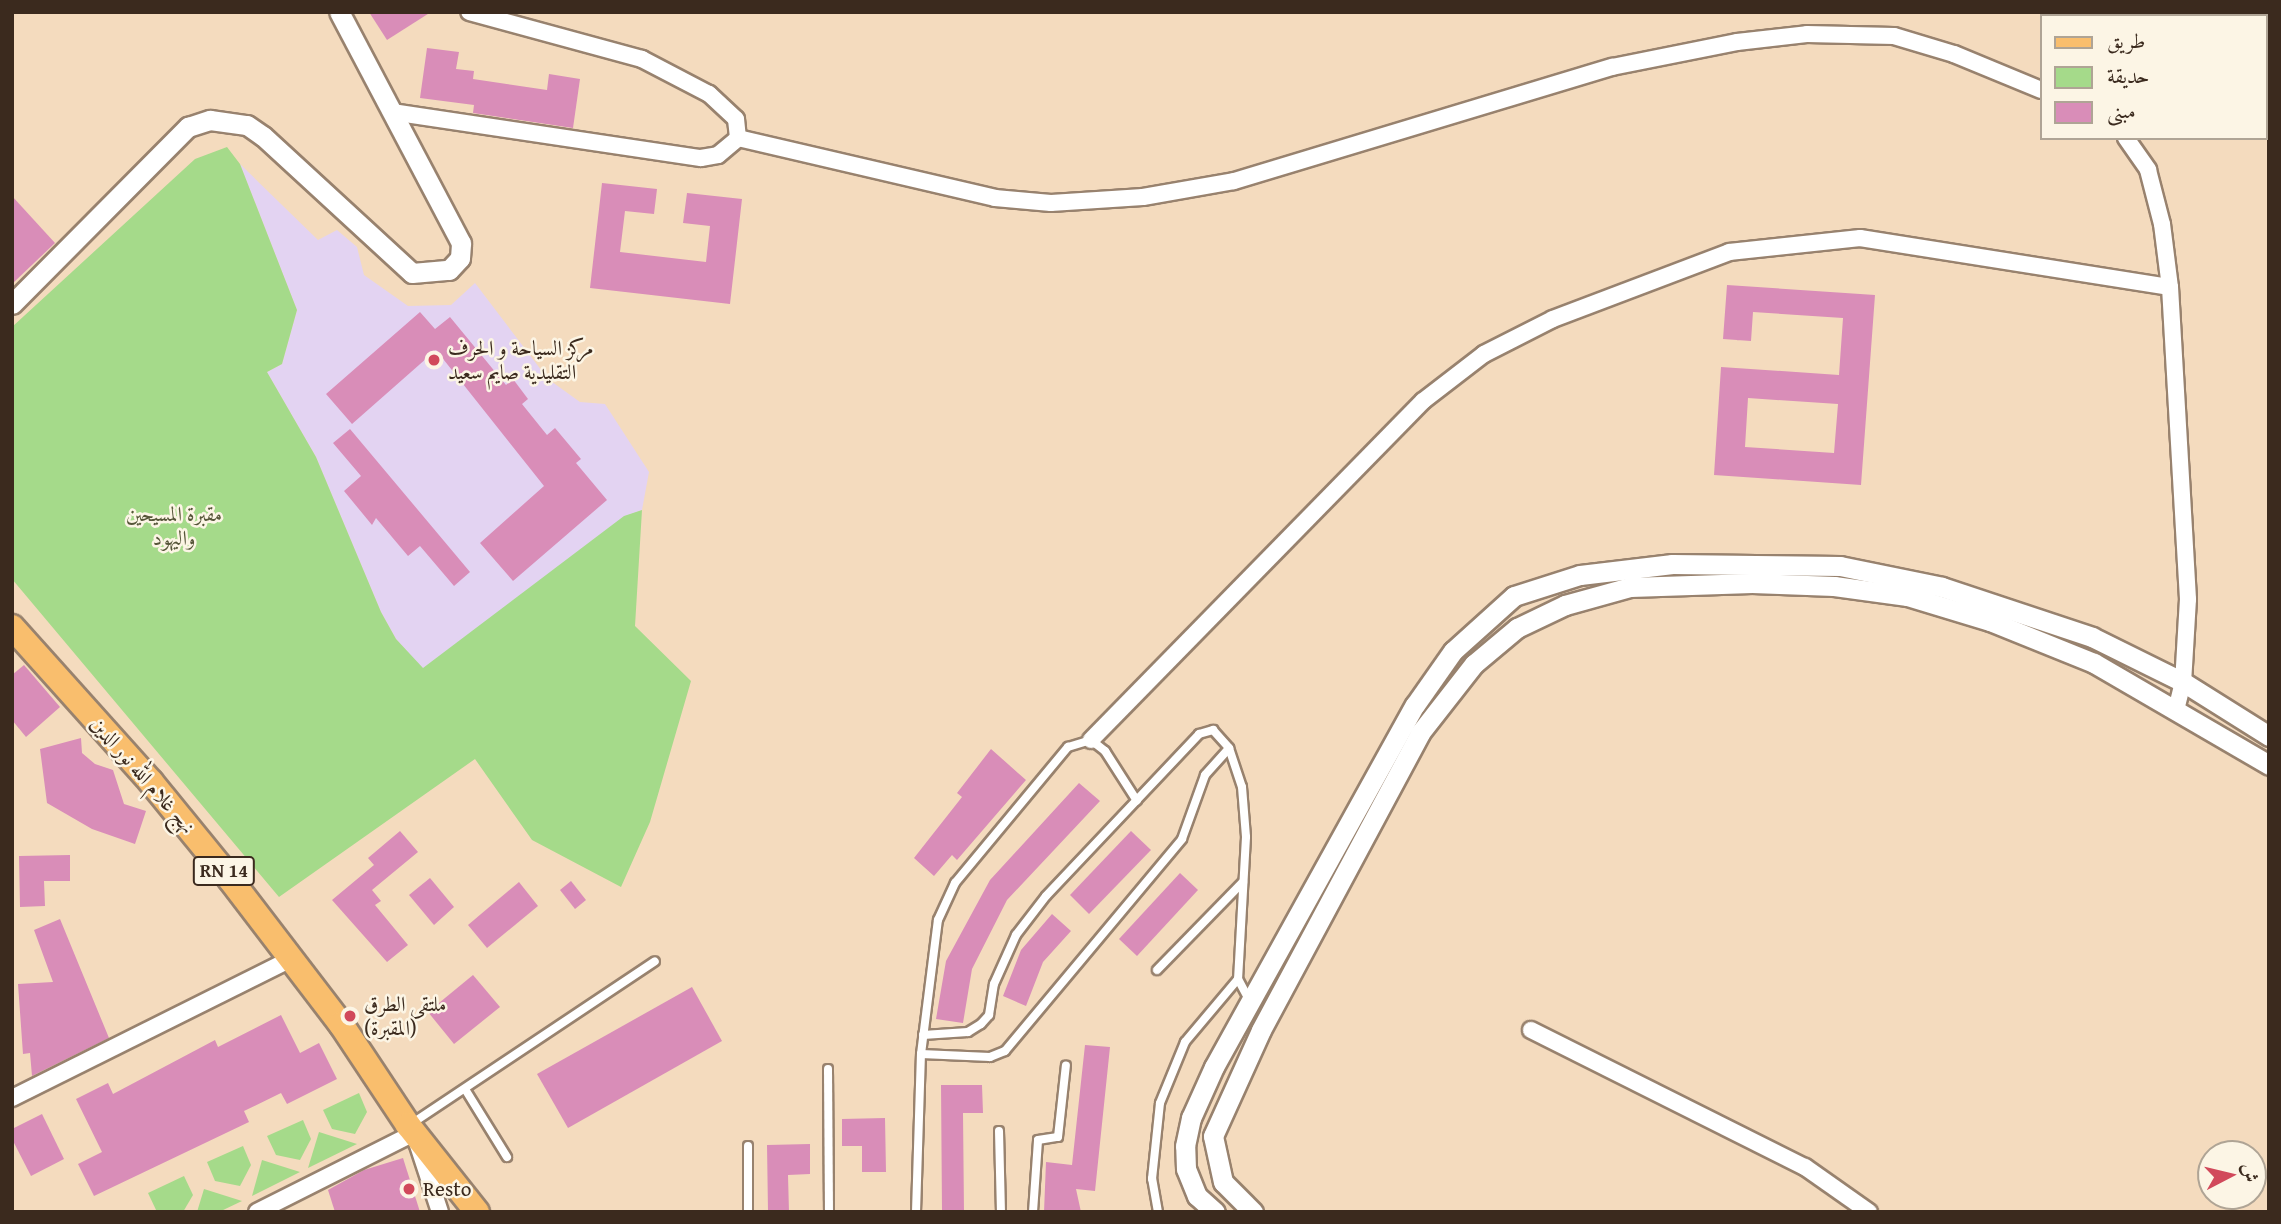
<!DOCTYPE html>
<html>
<head>
<meta charset="utf-8">
<style>
	body { margin:0 }
	#map { position:relative; width:2281px; height:1224px; overflow:hidden; background:#f4dbbe; font-family:"Gentium Book Plus",Amiri,serif }
	div>[style] { position:absolute }
	[style*='--x'] { left:calc(var(--x)*1px); top:calc(var(--y)*1px); width:calc(var(--w)*1px); rotate:calc(var(--a)*1deg) }
	.built>* { inset:0; background:#e3d3f2 }
	.green>* { inset:0; background:#a5da8a }
	.building>* { inset:0; background:#d98db8 }
	.roads { filter:drop-shadow(2px 0 #98826e) drop-shadow(-2px 0 #98826e) drop-shadow(0 2px #98826e) drop-shadow(0 -2px #98826e) }
	.service>* { height:8px; margin:-4px; padding:0 4px; transform-origin:4px; border-radius:4px; background:#fff }
	.minor>* { height:16px; margin:-8px; padding:0 8px; transform-origin:8px; border-radius:8px; background:#fff }
	.tertiary>* { height:19px; margin:-9.5px; padding:0 9.5px; transform-origin:9.5px; border-radius:9.5px; background:#fff }
	.primary>* { height:24px; margin:-12px; padding:0 12px; transform-origin:12px; border-radius:12px; background:#f9be6d }
	.dots>* { width:19px; height:19px; translate:-50% -50%; box-sizing:border-box; border:4px solid #fcf5e5; border-radius:50% }
	span { translate:-50% -50%; white-space:nowrap; text-align:center; line-height:1.15; -webkit-text-stroke:5px #fcf5e5; paint-order:stroke }
	.shield-label span { padding:2px 5px; background:#fcf5e5; border:2px solid; border-radius:5px; -webkit-text-stroke-width:0 }
	.shield-label { font-size:19px; color:#3b2a1e; font-weight:700 }
	.poi-label { font-size:21px; color:#3b2a1e }
	.left { translate:0 -50%; text-align:left }
	.park-label { font-size:21px; color:#565639 }
	.street-label { font-size:21px; color:#3b2a1e }
	.frame { position:absolute; inset:0; border:14px solid #3b2a1e; pointer-events:none }
	.legend { position:absolute; left:2040px; top:14px; width:228px; height:126px; box-sizing:border-box; background:#fcf5e5; border:2px solid #afa495; margin:0; padding:9px 12px; list-style:none; font-size:21px; color:#3b2a1e }
	.legend li { display:flex; align-items:center; gap:14px; height:35px }
	.legend b { width:35px; border:2px solid #afa495 }
	.north { position:absolute; left:2197px; top:1140px; width:70px; height:70px; box-sizing:border-box; background:#fcf5e5; border:2px solid #afa495; border-radius:50%; rotate:83deg; font-size:19px; font-weight:700; line-height:28px; text-align:center; color:#3b2a1e }
	.north::after { content:''; display:block; margin:auto; width:24px; height:32px; background:#d1495b; clip-path:polygon(50% 0,100% 100%,50% 72%,0 100%) }
</style>
</head>
<body>
<div id="map">
	<div class="built">
		<div style="clip-path:polygon(240px 164px,318px 240px,337px 230px,357px 247px,364px 275px,408px 306px,451px 305px,475px 283px,548px 379px,580px 402px,605px 404px,649px 472px,642px 510px,624px 517px,423px 669px,396px 639px,381px 612px,316px 457px,267px 372px,282px 364px,297px 310px)"></div>
	</div>
	<div class="green">
		<div style="clip-path:polygon(227px 147px,240px 164px,297px 310px,282px 364px,267px 372px,316px 457px,381px 612px,396px 639px,423px 668px,624px 516px,642px 510px,635px 626px,691px 681px,650px 822px,621px 887px,532px 840px,475px 759px,279px 897px,12px 579px,12px 327px,195px 159px)"></div>
		<div style="clip-path:polygon(359px 1093px,367px 1112px,355px 1134px,332px 1129px,323px 1110px)"></div>
		<div style="clip-path:polygon(303px 1120px,311px 1139px,300px 1160px,276px 1155px,267px 1136px)"></div>
		<div style="clip-path:polygon(319px 1132px,357px 1144px,308px 1168px)"></div>
		<div style="clip-path:polygon(243px 1146px,251px 1165px,240px 1186px,215px 1181px,207px 1162px)"></div>
		<div style="clip-path:polygon(262px 1160px,300px 1172px,252px 1196px)"></div>
		<div style="clip-path:polygon(184px 1176px,193px 1195px,183px 1212px,157px 1212px,148px 1193px)"></div>
		<div style="clip-path:polygon(204px 1189px,242px 1201px,219px 1212px,197px 1212px)"></div>
	</div>
	<div class="building">
		<div style="clip-path:polygon(369px 12px,431px 12px,387px 40px)"></div>
		<div style="clip-path:polygon(427px 48px,459px 52px,456px 69px,474px 71px,473px 79px,547px 90px,549px 74px,580px 79px,573px 128px,473px 113px,474px 105px,420px 98px)"></div>
		<div style="clip-path:polygon(602px 183px,657px 189px,654px 214px,625px 211px,620px 252px,706px 262px,710px 226px,683px 223px,687px 193px,742px 199px,730px 304px,590px 288px)"></div>
		<div style="clip-path:polygon(12px 196px,55px 243px,12px 284px)"></div>
		<div style="clip-path:polygon(evenodd,1727px 285px,1875px 295px,1861px 485px,1714px 475px,1721px 367px,1839px 375px,1843px 318px,1753px 312px,1751px 341px,1723px 339px,1727px 285px,1748px 398px,1838px 404px,1834px 453px,1745px 447px,1748px 398px)"></div>
		<div style="clip-path:polygon(420px 312px,435px 329px,450px 317px,506px 385px,513px 379px,528px 399px,522px 404px,547px 435px,555px 428px,581px 459px,576px 463px,607px 500px,513px 581px,480px 543px,544px 486px,436px 350px,352px 424px,326px 394px)"></div>
		<div style="clip-path:polygon(350px 429px,470px 572px,454px 586px,420px 546px,408px 556px,376px 518px,372px 525px,344px 491px,361px 476px,333px 443px)"></div>
		<div style="clip-path:polygon(24px 665px,60px 707px,26px 737px,12px 720px,12px 675px)"></div>
		<div style="clip-path:polygon(81px 738px,82px 753px,95px 764px,113px 770px,124px 804px,146px 811px,135px 844px,92px 829px,47px 803px,40px 749px)"></div>
		<div style="clip-path:polygon(991px 749px,1026px 780px,957px 860px,952px 855px,934px 876px,914px 858px,962px 797px,957px 793px)"></div>
		<div style="clip-path:polygon(1079px 783px,1100px 801px,1007px 900px,972px 969px,963px 1023px,936px 1019px,946px 961px,990px 880px)"></div>
		<div style="clip-path:polygon(400px 831px,418px 852px,372px 890px,381px 901px,375px 905px,408px 945px,387px 962px,332px 900px,374px 865px,368px 858px)"></div>
		<div style="clip-path:polygon(1131px 831px,1151px 850px,1089px 914px,1070px 895px)"></div>
		<div style="clip-path:polygon(70px 855px,70px 881px,44px 881px,45px 906px,20px 907px,19px 856px)"></div>
		<div style="clip-path:polygon(1180px 873px,1198px 890px,1137px 956px,1119px 939px)"></div>
		<div style="clip-path:polygon(430px 878px,454px 907px,434px 925px,409px 895px)"></div>
		<div style="clip-path:polygon(571px 881px,586px 900px,575px 909px,560px 890px)"></div>
		<div style="clip-path:polygon(519px 882px,538px 906px,487px 948px,468px 925px)"></div>
		<div style="clip-path:polygon(1052px 914px,1071px 931px,1043px 962px,1026px 1006px,1003px 996px,1021px 950px)"></div>
		<div style="clip-path:polygon(60px 919px,109px 1038px,32px 1076px,30px 1053px,23px 1054px,18px 984px,53px 982px,34px 930px)"></div>
		<div style="clip-path:polygon(473px 975px,500px 1007px,454px 1044px,428px 1012px)"></div>
		<div style="clip-path:polygon(692px 987px,722px 1041px,568px 1128px,537px 1074px)"></div>
		<div style="clip-path:polygon(281px 1015px,300px 1053px,319px 1043px,337px 1079px,287px 1104px,281px 1093px,244px 1111px,249px 1122px,94px 1196px,78px 1164px,102px 1152px,76px 1099px,108px 1083px,113px 1094px,215px 1040px,218px 1047px)"></div>
		<div style="clip-path:polygon(1085px 1045px,1110px 1047px,1095px 1191px,1076px 1189px,1081px 1212px,1044px 1212px,1046px 1162px,1072px 1165px)"></div>
		<div style="clip-path:polygon(941px 1085px,982px 1085px,983px 1113px,963px 1113px,964px 1212px,942px 1212px)"></div>
		<div style="clip-path:polygon(42px 1114px,64px 1159px,31px 1176px,12px 1139px,12px 1129px)"></div>
		<div style="clip-path:polygon(885px 1118px,886px 1172px,862px 1172px,862px 1146px,842px 1146px,842px 1119px)"></div>
		<div style="clip-path:polygon(810px 1144px,810px 1174px,788px 1175px,789px 1212px,768px 1212px,767px 1145px)"></div>
		<div style="clip-path:polygon(403px 1158px,420px 1212px,335px 1212px,328px 1190px,364px 1170px)"></div>
	</div>
	<div class="roads">
		<div class="service">
			<div style="--x:1157;--y:970;--w:123;--a:-45.7"></div>
			<div style="--x:923;--y:1035;--w:45;--a:-3.8"></div>
			<div style="--x:968;--y:1032;--w:15;--a:-32"></div>
			<div style="--x:981;--y:1024;--w:12;--a:-48"></div>
			<div style="--x:989;--y:1015;--w:31;--a:-81"></div>
			<div style="--x:994;--y:984;--w:54;--a:-65.8"></div>
			<div style="--x:1016;--y:935;--w:49;--a:-52.4"></div>
			<div style="--x:1046;--y:896;--w:223;--a:-46.6"></div>
			<div style="--x:1199;--y:734;--w:15;--a:-16"></div>
			<div style="--x:1213;--y:730;--w:24;--a:48"></div>
			<div style="--x:1229;--y:748;--w:41;--a:71.6"></div>
			<div style="--x:1242;--y:787;--w:50;--a:85.4"></div>
			<div style="--x:1246;--y:837;--w:142;--a:93.2"></div>
			<div style="--x:1238;--y:979;--w:26;--a:62"></div>
			<div style="--x:921;--y:1054;--w:69;--a:2.5"></div>
			<div style="--x:990;--y:1057;--w:16;--a:-22"></div>
			<div style="--x:1005;--y:1051;--w:276;--a:-50.1"></div>
			<div style="--x:1182;--y:839;--w:68;--a:-70.2"></div>
			<div style="--x:1205;--y:775;--w:36;--a:-48"></div>
			<div style="--x:828;--y:1069;--w:143;--a:89.6"></div>
			<div style="--x:465;--y:1089;--w:80;--a:58.3"></div>
			<div style="--x:411;--y:1124;--w:293;--a:-33.7"></div>
			<div style="--x:999;--y:1131;--w:81;--a:88.6"></div>
			<div style="--x:748;--y:1212;--w:66;--a:-90"></div>
			<div style="--x:916;--y:1212;--w:158;--a:-88.2"></div>
			<div style="--x:921;--y:1054;--w:135;--a:-82.8"></div>
			<div style="--x:938;--y:920;--w:41;--a:-65.3"></div>
			<div style="--x:955;--y:883;--w:177;--a:-50.3"></div>
			<div style="--x:1068;--y:747;--w:24;--a:-17"></div>
			<div style="--x:1091;--y:740;--w:18;--a:38"></div>
			<div style="--x:1105;--y:751;--w:59;--a:57.4"></div>
			<div style="--x:1033;--y:1212;--w:72;--a:-86"></div>
			<div style="--x:1038;--y:1140;--w:20;--a:-9"></div>
			<div style="--x:1058;--y:1137;--w:72;--a:-83.7"></div>
			<div style="--x:1158;--y:1212;--w:34;--a:-100"></div>
			<div style="--x:1152;--y:1179;--w:76;--a:-84"></div>
			<div style="--x:1160;--y:1103;--w:66;--a:-67.7"></div>
			<div style="--x:1185;--y:1042;--w:82;--a:-49.9"></div>
		</div>
		<div class="minor">
			<div style="--x:392;--y:112;--w:312;--a:8.5"></div>
			<div style="--x:701;--y:158;--w:17;--a:-10"></div>
			<div style="--x:718;--y:155;--w:26;--a:-40"></div>
			<div style="--x:738;--y:138;--w:19;--a:-96"></div>
			<div style="--x:736;--y:119;--w:37;--a:-137"></div>
			<div style="--x:709;--y:94;--w:76;--a:-152.4"></div>
			<div style="--x:642;--y:59;--w:179;--a:-164.8"></div>
			<div style="--x:738;--y:138;--w:264;--a:13.1"></div>
			<div style="--x:995;--y:198;--w:56;--a:5.1"></div>
			<div style="--x:1051;--y:203;--w:92;--a:-3.7"></div>
			<div style="--x:1143;--y:197;--w:92;--a:-10"></div>
			<div style="--x:1234;--y:181;--w:395;--a:-16.8"></div>
			<div style="--x:1612;--y:67;--w:127;--a:-11.3"></div>
			<div style="--x:1737;--y:42;--w:70;--a:-6.5"></div>
			<div style="--x:1807;--y:34;--w:87;--a:1.3"></div>
			<div style="--x:1894;--y:36;--w:63;--a:16.7"></div>
			<div style="--x:1954;--y:54;--w:94;--a:22.5"></div>
			<div style="--x:2126;--y:138;--w:39;--a:55"></div>
			<div style="--x:2148;--y:170;--w:56;--a:75.5"></div>
			<div style="--x:2162;--y:224;--w:64;--a:82.8"></div>
			<div style="--x:2170;--y:287;--w:313;--a:86.7"></div>
			<div style="--x:2188;--y:599;--w:83;--a:93.4"></div>
			<div style="--x:2183;--y:682;--w:29;--a:104"></div>
			<div style="--x:1091;--y:740;--w:474;--a:-45.6"></div>
			<div style="--x:1423;--y:401;--w:77;--a:-37.6"></div>
			<div style="--x:1484;--y:354;--w:77;--a:-26.9"></div>
			<div style="--x:1553;--y:319;--w:188;--a:-20.8"></div>
			<div style="--x:1729;--y:252;--w:132;--a:-6.1"></div>
			<div style="--x:1860;--y:238;--w:314;--a:9"></div>
			<div style="--x:1531;--y:1030;--w:306;--a:26.6"></div>
			<div style="--x:1805;--y:1167;--w:78;--a:35.1"></div>
			<div style="--x:12;--y:1098;--w:312;--a:-26.5"></div>
			<div style="--x:257;--y:1212;--w:176;--a:-26.7"></div>
			<div style="--x:414;--y:1133;--w:83;--a:71.8"></div>
		</div>
		<div class="tertiary">
			<div style="--x:12;--y:304;--w:250;--a:-45.2"></div>
			<div style="--x:188;--y:127;--w:23;--a:-18"></div>
			<div style="--x:210;--y:120;--w:37;--a:8"></div>
			<div style="--x:247;--y:125;--w:19;--a:35"></div>
			<div style="--x:263;--y:136;--w:202;--a:42.6"></div>
			<div style="--x:412;--y:273;--w:37;--a:-5"></div>
			<div style="--x:449;--y:270;--w:16;--a:-47"></div>
			<div style="--x:460;--y:258;--w:15;--a:-86"></div>
			<div style="--x:461;--y:243;--w:261;--a:-117.8"></div>
			<div style="--x:1215;--y:1212;--w:24;--a:-138"></div>
			<div style="--x:1197;--y:1196;--w:29;--a:-112"></div>
			<div style="--x:1186;--y:1169;--w:23;--a:-92"></div>
			<div style="--x:1185;--y:1146;--w:29;--a:-78"></div>
			<div style="--x:1191;--y:1118;--w:56;--a:-65.7"></div>
			<div style="--x:1214;--y:1067;--w:414;--a:-61"></div>
			<div style="--x:1415;--y:705;--w:66;--a:-54.9"></div>
			<div style="--x:1453;--y:651;--w:82;--a:-42"></div>
			<div style="--x:1514;--y:596;--w:69;--a:-17.7"></div>
			<div style="--x:1580;--y:575;--w:93;--a:-6.8"></div>
			<div style="--x:1672;--y:564;--w:168;--a:0.7"></div>
			<div style="--x:1840;--y:566;--w:104;--a:11.6"></div>
			<div style="--x:1942;--y:587;--w:158;--a:18.4"></div>
			<div style="--x:2092;--y:637;--w:102;--a:26.3"></div>
			<div style="--x:2183;--y:682;--w:102;--a:32.1"></div>
			<div style="--x:1253;--y:1212;--w:42;--a:-135"></div>
			<div style="--x:1223;--y:1182;--w:47;--a:-102.3"></div>
			<div style="--x:1213;--y:1136;--w:116;--a:-65.6"></div>
			<div style="--x:1261;--y:1030;--w:337;--a:-61.8"></div>
			<div style="--x:1420;--y:733;--w:88;--a:-52"></div>
			<div style="--x:1474;--y:664;--w:56;--a:-39.9"></div>
			<div style="--x:1517;--y:628;--w:53;--a:-25.6"></div>
			<div style="--x:1565;--y:605;--w:67;--a:-15.5"></div>
			<div style="--x:1630;--y:587;--w:122;--a:-1.9"></div>
			<div style="--x:1752;--y:583;--w:82;--a:2.1"></div>
			<div style="--x:1834;--y:586;--w:74;--a:7.8"></div>
			<div style="--x:1907;--y:596;--w:87;--a:16.8"></div>
			<div style="--x:1990;--y:621;--w:112;--a:22"></div>
			<div style="--x:2094;--y:663;--w:203;--a:30.2"></div>
		</div>
		<div class="primary">
			<div style="--x:12;--y:627;--w:208;--a:48.1"></div>
			<div style="--x:151;--y:782;--w:125;--a:50.8"></div>
			<div style="--x:230;--y:879;--w:183;--a:52.6"></div>
			<div style="--x:341;--y:1024;--w:121;--a:56.4"></div>
			<div style="--x:408;--y:1125;--w:111;--a:51.6"></div>
		</div>
	</div>
	<div class="dots">
		<div style="left:434px;top:360px;background:#d1495b"></div>
		<div style="left:350px;top:1016px;background:#d1495b"></div>
		<div style="left:409px;top:1189px;background:#d1495b"></div>
	</div>
	<div class="shield-label">
		<span style="left:224px;top:871px">RN 14</span>
	</div>
	<div class="poi-label">
		<span class="left" style="left:448px;top:360px">مركز السياحة و الحرف<br>التقليدية صايم سعيد</span>
		<span class="left" style="left:364px;top:1016px">ملتقى الطرق<br>(المقبرة)</span>
		<span class="left" style="left:423px;top:1189px">Resto</span>
	</div>
	<div class="park-label">
		<span style="left:174px;top:526px">مقبرة المسيحين<br>واليهود</span>
	</div>
	<div class="street-label">
		<span style="left:143px;top:775px;rotate:49deg">نهج غلام الله نور الدين</span>
	</div>
	<div class="frame"></div>
	<ul class="legend">
	<li><b style="height:9px;background:#f9be6d"></b>طريق</li>
	<li><b style="height:19px;background:#a5da8a"></b>حديقة</li>
	<li><b style="height:19px;background:#d98db8"></b>مبنى</li>
	</ul>
	<div class="north">ش</div>
</div>
</body>
</html>
